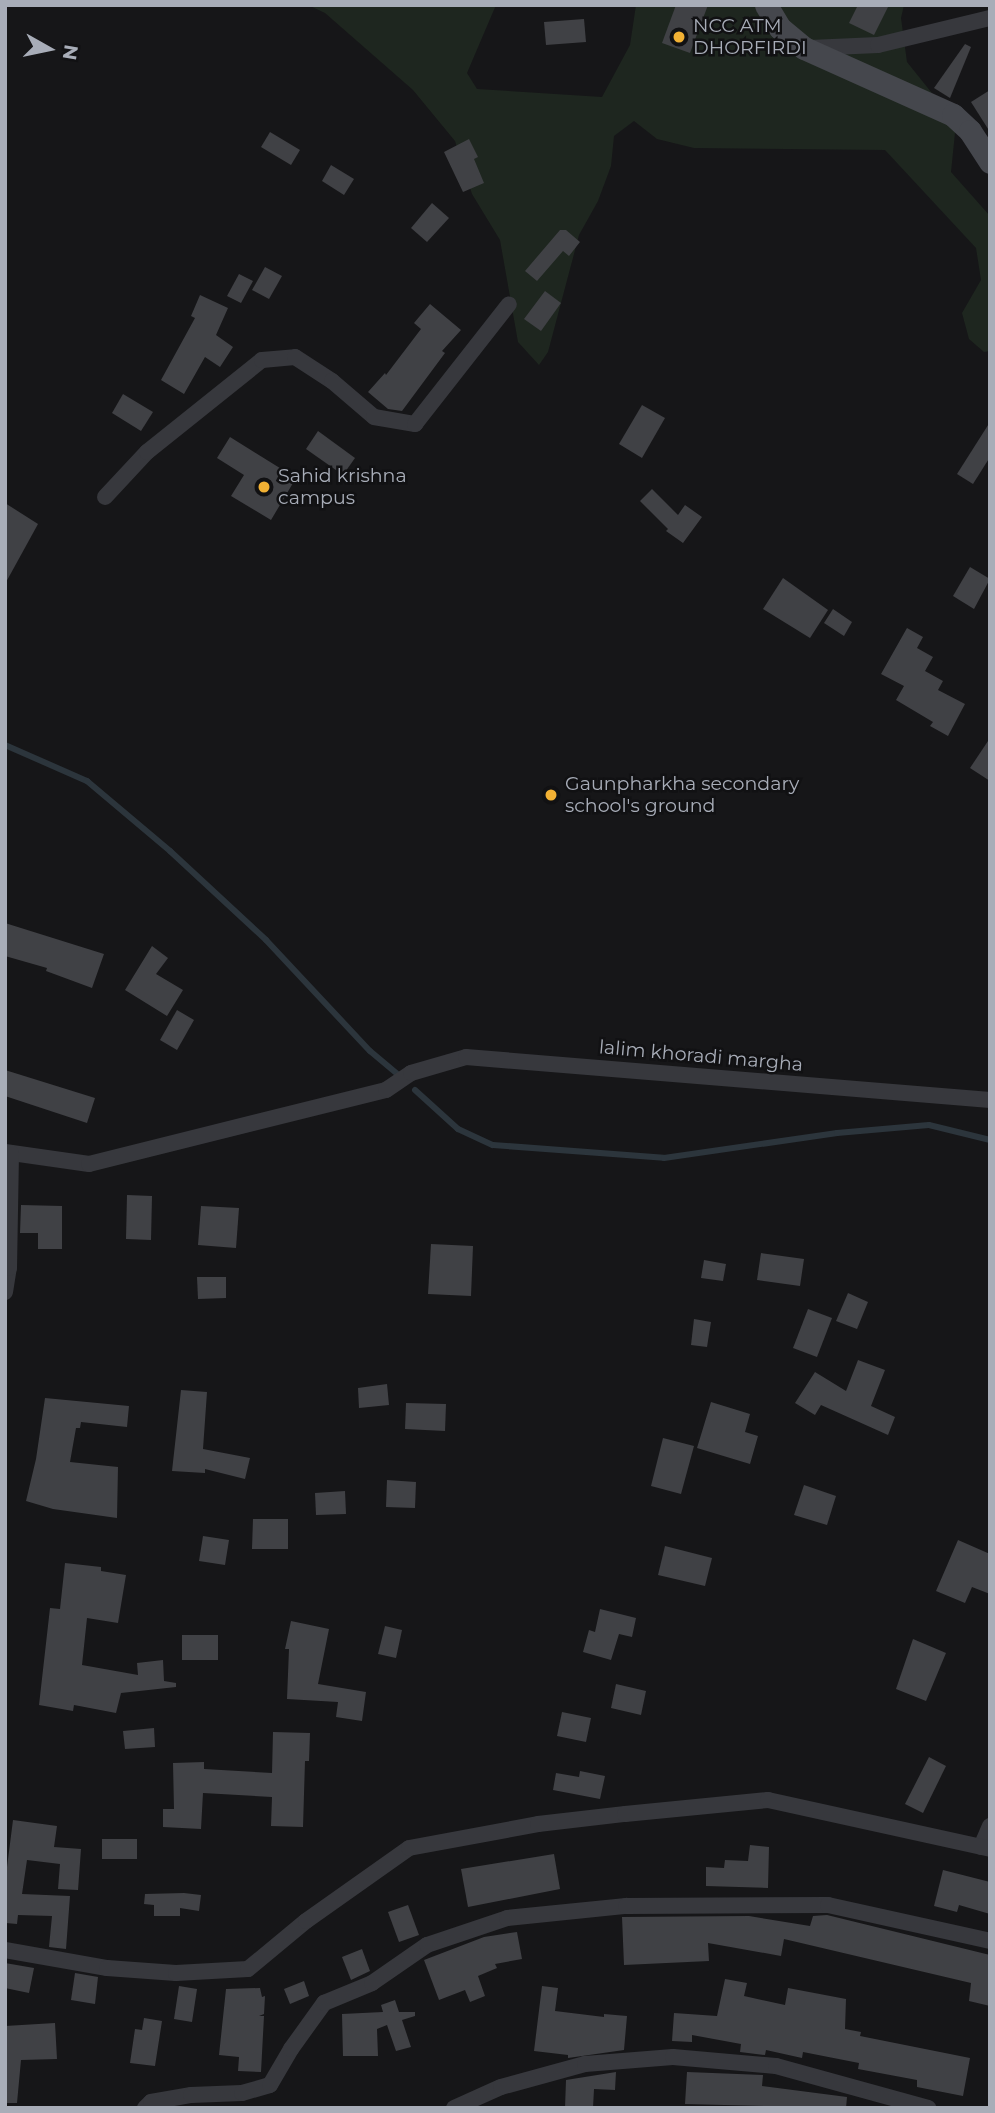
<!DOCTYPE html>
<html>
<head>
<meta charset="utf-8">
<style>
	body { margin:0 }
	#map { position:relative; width:995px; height:2113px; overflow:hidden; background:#161618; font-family:Montserrat,sans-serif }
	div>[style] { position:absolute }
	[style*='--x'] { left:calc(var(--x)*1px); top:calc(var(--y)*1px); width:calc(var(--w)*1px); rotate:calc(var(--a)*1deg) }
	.green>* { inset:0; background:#1e261f }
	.stream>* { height:6px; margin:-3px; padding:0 3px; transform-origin:3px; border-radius:3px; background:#2c353c }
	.building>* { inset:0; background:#404145 }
	.street>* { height:16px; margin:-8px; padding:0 8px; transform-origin:8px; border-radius:8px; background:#37383d }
	.secondary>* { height:23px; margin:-11.5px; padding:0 11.5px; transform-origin:11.5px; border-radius:11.5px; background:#45474d }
	.dots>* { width:19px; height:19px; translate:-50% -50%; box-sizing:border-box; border:4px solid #111113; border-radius:50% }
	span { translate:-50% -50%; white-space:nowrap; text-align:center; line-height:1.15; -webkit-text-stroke:5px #111113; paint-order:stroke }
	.poi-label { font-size:19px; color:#a8adb8 }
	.left { translate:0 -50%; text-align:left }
	.street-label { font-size:19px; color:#a8adb8 }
	.frame { position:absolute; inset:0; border:7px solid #a8adb8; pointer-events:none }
	.north { position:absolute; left:14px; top:14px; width:70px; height:70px; -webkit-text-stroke:5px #111113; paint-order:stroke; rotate:99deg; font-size:19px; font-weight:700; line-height:28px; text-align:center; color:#a8adb8 }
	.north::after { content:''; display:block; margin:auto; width:24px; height:32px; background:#a8adb8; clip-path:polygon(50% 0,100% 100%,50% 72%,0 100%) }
</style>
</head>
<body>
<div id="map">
	<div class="green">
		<div style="clip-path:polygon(308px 5px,496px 5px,467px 73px,477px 89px,602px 97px,630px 45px,636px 5px,904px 5px,901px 18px,907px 62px,956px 123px,951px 172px,990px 216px,990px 351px,984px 352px,969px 339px,962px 313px,981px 280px,976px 248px,885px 150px,694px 148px,657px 139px,634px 121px,614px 136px,611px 166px,598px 201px,579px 235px,548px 352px,539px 365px,518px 342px,500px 240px,472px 194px,455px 141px,413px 90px,325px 13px)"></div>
	</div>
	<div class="stream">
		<div style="--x:5;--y:745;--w:90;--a:23.7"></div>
		<div style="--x:87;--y:781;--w:109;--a:40.1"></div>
		<div style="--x:170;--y:851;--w:131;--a:42.8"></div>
		<div style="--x:266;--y:940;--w:152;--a:46.9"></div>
		<div style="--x:370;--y:1051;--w:35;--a:40"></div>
		<div style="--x:415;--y:1090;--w:58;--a:42.2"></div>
		<div style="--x:458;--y:1129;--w:38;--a:25"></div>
		<div style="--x:493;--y:1145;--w:171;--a:4.3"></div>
		<div style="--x:664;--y:1158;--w:175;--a:-8.2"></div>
		<div style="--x:837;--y:1133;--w:92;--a:-5"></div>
		<div style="--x:929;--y:1125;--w:63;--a:13.8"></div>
	</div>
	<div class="building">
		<div style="clip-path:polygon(676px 5px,708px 5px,690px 53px,662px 43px)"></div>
		<div style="clip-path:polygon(858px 5px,889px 5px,874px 35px,849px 23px)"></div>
		<div style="clip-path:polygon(584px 19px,586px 42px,546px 45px,544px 22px)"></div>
		<div style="clip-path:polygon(965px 44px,971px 47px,950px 98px,934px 88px)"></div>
		<div style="clip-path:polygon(990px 90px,990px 132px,971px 102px)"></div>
		<div style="clip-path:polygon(270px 132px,300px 150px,291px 165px,261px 147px)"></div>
		<div style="clip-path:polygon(469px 139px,478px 157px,474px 159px,484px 183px,463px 192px,444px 152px)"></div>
		<div style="clip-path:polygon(331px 165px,354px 179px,344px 195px,322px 181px)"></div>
		<div style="clip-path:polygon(432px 203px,449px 218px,427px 242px,411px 228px)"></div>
		<div style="clip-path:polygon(560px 230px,566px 230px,580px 242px,569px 256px,563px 251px,537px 281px,525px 271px)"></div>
		<div style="clip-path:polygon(265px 267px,282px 276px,269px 299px,252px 290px)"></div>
		<div style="clip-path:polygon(239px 274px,253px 281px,241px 303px,227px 296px)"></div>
		<div style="clip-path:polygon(545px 291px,561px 303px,541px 331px,524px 319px)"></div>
		<div style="clip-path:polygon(200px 295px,228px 308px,216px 335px,233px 347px,220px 367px,205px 357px,184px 394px,161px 380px,195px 318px,191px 316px)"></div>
		<div style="clip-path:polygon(430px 304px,461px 330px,442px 351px,445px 353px,402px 411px,388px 409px,368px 392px,385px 373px,386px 375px,421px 329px,414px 323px)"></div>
		<div style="clip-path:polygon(123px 394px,153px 412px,141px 431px,112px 413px)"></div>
		<div style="clip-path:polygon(642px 405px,665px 418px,642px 458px,619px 444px)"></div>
		<div style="clip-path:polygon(990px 422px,990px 457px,973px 484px,957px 474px)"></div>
		<div style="clip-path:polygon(318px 431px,355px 458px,343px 475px,306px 449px)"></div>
		<div style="clip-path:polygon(230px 437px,296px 478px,271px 520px,231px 496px,244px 475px,217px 458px)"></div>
		<div style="clip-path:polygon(652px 489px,678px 515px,685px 505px,702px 517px,683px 543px,666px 531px,668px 529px,640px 501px)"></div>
		<div style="clip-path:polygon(5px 503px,38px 524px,5px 584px)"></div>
		<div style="clip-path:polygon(970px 567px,990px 579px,974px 609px,953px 596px)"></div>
		<div style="clip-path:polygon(783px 578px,828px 610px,810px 638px,763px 609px)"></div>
		<div style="clip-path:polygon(833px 609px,852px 622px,844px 636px,824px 623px)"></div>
		<div style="clip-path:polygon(907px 628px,923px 637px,917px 648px,933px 657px,925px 671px,943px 681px,938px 690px,965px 704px,948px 736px,930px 726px,933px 722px,896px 700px,904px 686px,881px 674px)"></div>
		<div style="clip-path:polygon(990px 738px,990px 781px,970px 768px)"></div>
		<div style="clip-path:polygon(5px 923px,104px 954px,92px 988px,46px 971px,47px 968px,5px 956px)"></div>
		<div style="clip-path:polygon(152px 946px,168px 958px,156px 974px,183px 990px,167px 1016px,125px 990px)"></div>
		<div style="clip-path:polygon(177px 1010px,194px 1020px,177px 1050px,160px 1040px)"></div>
		<div style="clip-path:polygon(5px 1070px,95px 1098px,87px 1123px,5px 1096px)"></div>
		<div style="clip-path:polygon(127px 1195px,152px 1196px,151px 1240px,126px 1239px)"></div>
		<div style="clip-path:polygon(21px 1205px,62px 1206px,62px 1249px,38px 1249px,38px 1233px,20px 1233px)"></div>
		<div style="clip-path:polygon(201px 1206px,239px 1208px,236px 1248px,198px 1245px)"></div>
		<div style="clip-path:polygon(431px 1244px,473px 1246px,471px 1296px,428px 1294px)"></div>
		<div style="clip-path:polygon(761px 1253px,804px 1259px,800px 1286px,757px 1280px)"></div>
		<div style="clip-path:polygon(704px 1260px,726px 1264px,723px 1281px,701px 1278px)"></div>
		<div style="clip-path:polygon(197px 1277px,226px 1277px,226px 1298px,198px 1299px)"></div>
		<div style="clip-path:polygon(848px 1293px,868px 1302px,857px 1329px,836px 1321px)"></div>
		<div style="clip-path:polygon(808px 1309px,832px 1318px,817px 1357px,793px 1348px)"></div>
		<div style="clip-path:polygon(694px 1319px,711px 1322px,707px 1347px,691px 1345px)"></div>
		<div style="clip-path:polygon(858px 1360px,885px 1370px,871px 1406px,895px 1417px,888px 1435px,821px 1405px,815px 1415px,795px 1403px,815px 1372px,846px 1391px)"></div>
		<div style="clip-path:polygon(387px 1384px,389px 1405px,359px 1408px,358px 1388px)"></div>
		<div style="clip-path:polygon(181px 1390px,207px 1392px,203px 1449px,250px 1458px,245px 1479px,205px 1469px,205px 1473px,172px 1471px)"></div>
		<div style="clip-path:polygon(45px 1398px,129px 1406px,127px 1427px,81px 1422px,80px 1428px,76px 1428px,70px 1462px,118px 1467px,117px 1518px,53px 1509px,26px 1501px,36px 1459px)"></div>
		<div style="clip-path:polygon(711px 1402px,750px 1414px,745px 1432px,758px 1436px,750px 1464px,697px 1448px)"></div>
		<div style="clip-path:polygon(406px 1403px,446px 1404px,445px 1431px,405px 1429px)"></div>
		<div style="clip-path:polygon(663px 1438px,694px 1446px,681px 1494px,651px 1486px)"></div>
		<div style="clip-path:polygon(387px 1480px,416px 1482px,415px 1508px,386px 1507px)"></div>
		<div style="clip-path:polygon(804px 1485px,836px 1496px,827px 1525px,794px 1515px)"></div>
		<div style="clip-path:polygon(345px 1491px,346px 1514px,316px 1515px,315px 1493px)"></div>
		<div style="clip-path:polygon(253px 1519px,288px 1519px,288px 1549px,252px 1549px)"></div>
		<div style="clip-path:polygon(203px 1536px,229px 1540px,225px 1565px,199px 1561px)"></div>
		<div style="clip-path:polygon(958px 1540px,990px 1554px,990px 1594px,972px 1587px,965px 1603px,936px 1591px)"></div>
		<div style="clip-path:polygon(665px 1546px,712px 1558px,705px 1586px,658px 1575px)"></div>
		<div style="clip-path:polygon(65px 1563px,101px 1567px,101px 1571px,126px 1575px,118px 1623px,87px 1618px,82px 1665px,138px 1675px,137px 1663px,163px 1660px,164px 1681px,176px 1683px,176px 1687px,121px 1693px,116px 1713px,74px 1705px,73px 1711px,39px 1705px,50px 1608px,60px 1609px)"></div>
		<div style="clip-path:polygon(600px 1609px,636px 1618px,632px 1637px,619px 1634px,611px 1660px,583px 1652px,589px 1630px,595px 1632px)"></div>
		<div style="clip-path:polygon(291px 1621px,329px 1629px,318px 1684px,366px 1692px,362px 1721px,336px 1717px,338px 1702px,287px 1699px,289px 1649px,285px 1649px)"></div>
		<div style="clip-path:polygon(385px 1626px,402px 1630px,396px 1658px,378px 1654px)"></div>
		<div style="clip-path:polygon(182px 1635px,218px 1635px,218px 1660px,182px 1660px)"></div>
		<div style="clip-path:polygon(913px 1639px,946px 1653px,926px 1701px,896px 1689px)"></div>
		<div style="clip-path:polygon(616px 1684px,646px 1691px,641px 1715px,611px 1708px)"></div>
		<div style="clip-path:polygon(562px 1712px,591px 1718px,586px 1742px,557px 1736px)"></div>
		<div style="clip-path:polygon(154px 1728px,155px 1747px,125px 1749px,123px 1731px)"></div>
		<div style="clip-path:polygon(273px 1732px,310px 1733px,309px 1761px,305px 1761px,303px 1827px,271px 1826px,272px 1797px,203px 1793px,201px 1829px,163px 1827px,163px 1809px,174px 1809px,173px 1763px,204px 1762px,204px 1769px,272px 1773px)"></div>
		<div style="clip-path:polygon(929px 1757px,946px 1766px,923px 1813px,905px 1804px)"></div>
		<div style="clip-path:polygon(580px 1771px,605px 1776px,600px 1799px,553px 1790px,556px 1773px,579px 1777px)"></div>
		<div style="clip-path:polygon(13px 1820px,57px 1826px,54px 1847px,81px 1849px,78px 1890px,58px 1889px,60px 1864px,27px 1860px,22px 1894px,70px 1896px,66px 1949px,49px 1947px,52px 1916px,18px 1915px,17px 1924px,6px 1923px,7px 1867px)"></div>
		<div style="clip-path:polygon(102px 1839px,137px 1839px,137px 1859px,102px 1859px)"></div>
		<div style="clip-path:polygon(750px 1845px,769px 1847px,768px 1888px,706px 1886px,706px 1867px,724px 1868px,725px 1860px,748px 1861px)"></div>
		<div style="clip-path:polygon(554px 1854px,560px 1889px,468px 1907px,461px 1869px)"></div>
		<div style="clip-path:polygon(943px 1870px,990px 1882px,990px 1914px,959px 1905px,957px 1912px,934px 1906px)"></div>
		<div style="clip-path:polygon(184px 1893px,201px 1895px,199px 1911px,180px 1908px,180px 1916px,154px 1916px,154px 1905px,144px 1904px,145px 1894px)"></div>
		<div style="clip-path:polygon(408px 1905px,419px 1935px,399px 1942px,388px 1912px)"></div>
		<div style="clip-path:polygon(827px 1915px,990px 1955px,990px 2006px,969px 2001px,971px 1983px,784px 1939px,781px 1956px,708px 1943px,709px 1961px,624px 1965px,622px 1917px,749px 1916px,810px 1926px,813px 1916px)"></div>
		<div style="clip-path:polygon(517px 1932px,522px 1959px,495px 1964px,497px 1968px,478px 1976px,485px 1996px,470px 2002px,465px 1990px,439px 2000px,424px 1960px,484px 1937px)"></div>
		<div style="clip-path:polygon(362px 1949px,370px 1971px,351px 1980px,342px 1957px)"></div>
		<div style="clip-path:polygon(5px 1963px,34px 1968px,29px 1993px,5px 1988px)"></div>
		<div style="clip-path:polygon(75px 1973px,98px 1977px,95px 2004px,71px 2000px)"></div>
		<div style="clip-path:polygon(725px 1979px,747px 1983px,744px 1996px,785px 2005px,788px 1988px,846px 1999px,845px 2029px,861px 2032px,860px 2036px,970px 2058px,963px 2096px,917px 2087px,917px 2080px,858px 2069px,859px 2063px,803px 2052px,802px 2058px,766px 2050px,765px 2055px,740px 2052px,741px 2044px,692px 2035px,692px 2042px,672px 2041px,674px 2013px,717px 2016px)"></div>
		<div style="clip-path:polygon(304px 1981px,309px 1996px,290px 2004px,284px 1989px)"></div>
		<div style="clip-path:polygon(179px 1986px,197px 1989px,192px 2022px,174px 2019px)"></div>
		<div style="clip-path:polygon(542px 1986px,558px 1988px,555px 2011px,604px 2017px,604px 2014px,627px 2016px,624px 2050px,568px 2058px,568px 2055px,534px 2051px)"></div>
		<div style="clip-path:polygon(260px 1988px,262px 1997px,265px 1996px,264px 2014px,259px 2016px,264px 2016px,261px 2072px,238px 2071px,239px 2057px,219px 2055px,226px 1989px)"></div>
		<div style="clip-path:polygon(395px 2000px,399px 2012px,415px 2012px,415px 2016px,402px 2020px,411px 2047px,396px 2051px,387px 2025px,377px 2029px,378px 2056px,343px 2056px,342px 2014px,383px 2012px,381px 2005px)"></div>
		<div style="clip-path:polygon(144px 2018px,162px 2021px,155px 2066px,130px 2063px,135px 2029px,142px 2030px)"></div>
		<div style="clip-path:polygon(55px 2023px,57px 2059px,21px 2060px,17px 2103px,5px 2103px,5px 2026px)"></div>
		<div style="clip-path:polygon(616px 2072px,615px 2090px,594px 2089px,593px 2108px,565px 2108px,566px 2080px)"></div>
		<div style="clip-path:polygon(687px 2072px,763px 2075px,762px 2086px,847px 2097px,846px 2108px,685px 2104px)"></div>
	</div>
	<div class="street">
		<div style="--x:810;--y:48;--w:68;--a:-2.5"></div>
		<div style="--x:878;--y:45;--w:115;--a:-13.6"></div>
		<div style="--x:105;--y:497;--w:62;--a:-47"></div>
		<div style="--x:147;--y:452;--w:147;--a:-38.7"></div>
		<div style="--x:262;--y:360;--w:33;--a:-5"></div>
		<div style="--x:295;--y:357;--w:44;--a:33"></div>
		<div style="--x:332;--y:381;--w:55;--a:40.6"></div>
		<div style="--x:374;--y:417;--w:42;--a:9.7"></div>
		<div style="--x:415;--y:424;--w:152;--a:-51.9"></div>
		<div style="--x:5;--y:1152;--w:85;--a:8.1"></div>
		<div style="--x:89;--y:1164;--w:306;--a:-14"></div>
		<div style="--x:386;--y:1090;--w:30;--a:-34"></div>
		<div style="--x:411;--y:1073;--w:57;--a:-16.2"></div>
		<div style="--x:466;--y:1057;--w:526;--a:4.69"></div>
		<div style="--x:5;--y:1292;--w:24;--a:-81"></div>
		<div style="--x:9;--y:1268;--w:115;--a:-89"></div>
		<div style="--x:981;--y:1847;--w:23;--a:-67"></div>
		<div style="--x:5;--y:1950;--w:104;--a:10"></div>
		<div style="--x:107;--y:1968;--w:69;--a:4.1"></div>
		<div style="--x:176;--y:1973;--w:72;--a:-3.2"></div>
		<div style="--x:248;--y:1969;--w:75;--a:-39.6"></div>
		<div style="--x:306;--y:1921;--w:126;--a:-35.3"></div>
		<div style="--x:409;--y:1848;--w:131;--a:-10.5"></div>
		<div style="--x:538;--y:1824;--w:88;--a:-6.6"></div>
		<div style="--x:625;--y:1814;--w:144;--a:-5.6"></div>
		<div style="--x:768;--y:1800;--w:227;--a:12.4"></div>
		<div style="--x:145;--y:2108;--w:8;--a:-45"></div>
		<div style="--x:151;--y:2102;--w:41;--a:-9.9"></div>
		<div style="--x:191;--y:2095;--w:51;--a:-2.2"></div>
		<div style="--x:242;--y:2093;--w:29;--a:-16"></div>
		<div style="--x:270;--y:2085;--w:42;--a:-59.7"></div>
		<div style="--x:291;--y:2049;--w:57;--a:-54.3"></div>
		<div style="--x:324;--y:2003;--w:52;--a:-22.6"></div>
		<div style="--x:372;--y:1983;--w:67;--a:-34.6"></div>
		<div style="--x:427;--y:1945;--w:84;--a:-18.6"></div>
		<div style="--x:507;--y:1918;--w:120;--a:-5.8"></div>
		<div style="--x:626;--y:1906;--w:202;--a:-0.3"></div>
		<div style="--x:828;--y:1905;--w:166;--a:12.5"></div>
		<div style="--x:454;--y:2108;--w:51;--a:-24.1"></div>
		<div style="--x:501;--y:2087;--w:87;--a:-15.3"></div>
		<div style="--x:585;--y:2064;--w:88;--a:-4.5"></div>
		<div style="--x:673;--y:2057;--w:103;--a:5"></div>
		<div style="--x:776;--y:2066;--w:158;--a:15.4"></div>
	</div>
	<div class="secondary">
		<div style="--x:766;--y:5;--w:27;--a:59"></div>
		<div style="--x:780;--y:28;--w:31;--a:40"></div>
		<div style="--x:804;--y:48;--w:163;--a:24.2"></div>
		<div style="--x:953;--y:115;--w:23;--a:43"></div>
		<div style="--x:970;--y:131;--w:37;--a:57"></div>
	</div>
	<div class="dots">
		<div style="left:679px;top:37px;background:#f2b134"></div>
		<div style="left:264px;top:487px;background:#f2b134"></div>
		<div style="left:551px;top:795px;background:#f2b134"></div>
	</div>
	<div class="poi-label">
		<span class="left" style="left:693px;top:37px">NCC ATM<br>DHORFIRDI</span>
		<span class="left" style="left:278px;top:487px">Sahid krishna<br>campus</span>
		<span class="left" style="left:565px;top:795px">Gaunpharkha secondary<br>school's ground</span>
	</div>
	<div class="street-label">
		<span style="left:701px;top:1056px;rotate:5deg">lalim khoradi margha</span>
	</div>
	<div class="frame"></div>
	<div class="north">N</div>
</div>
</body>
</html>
